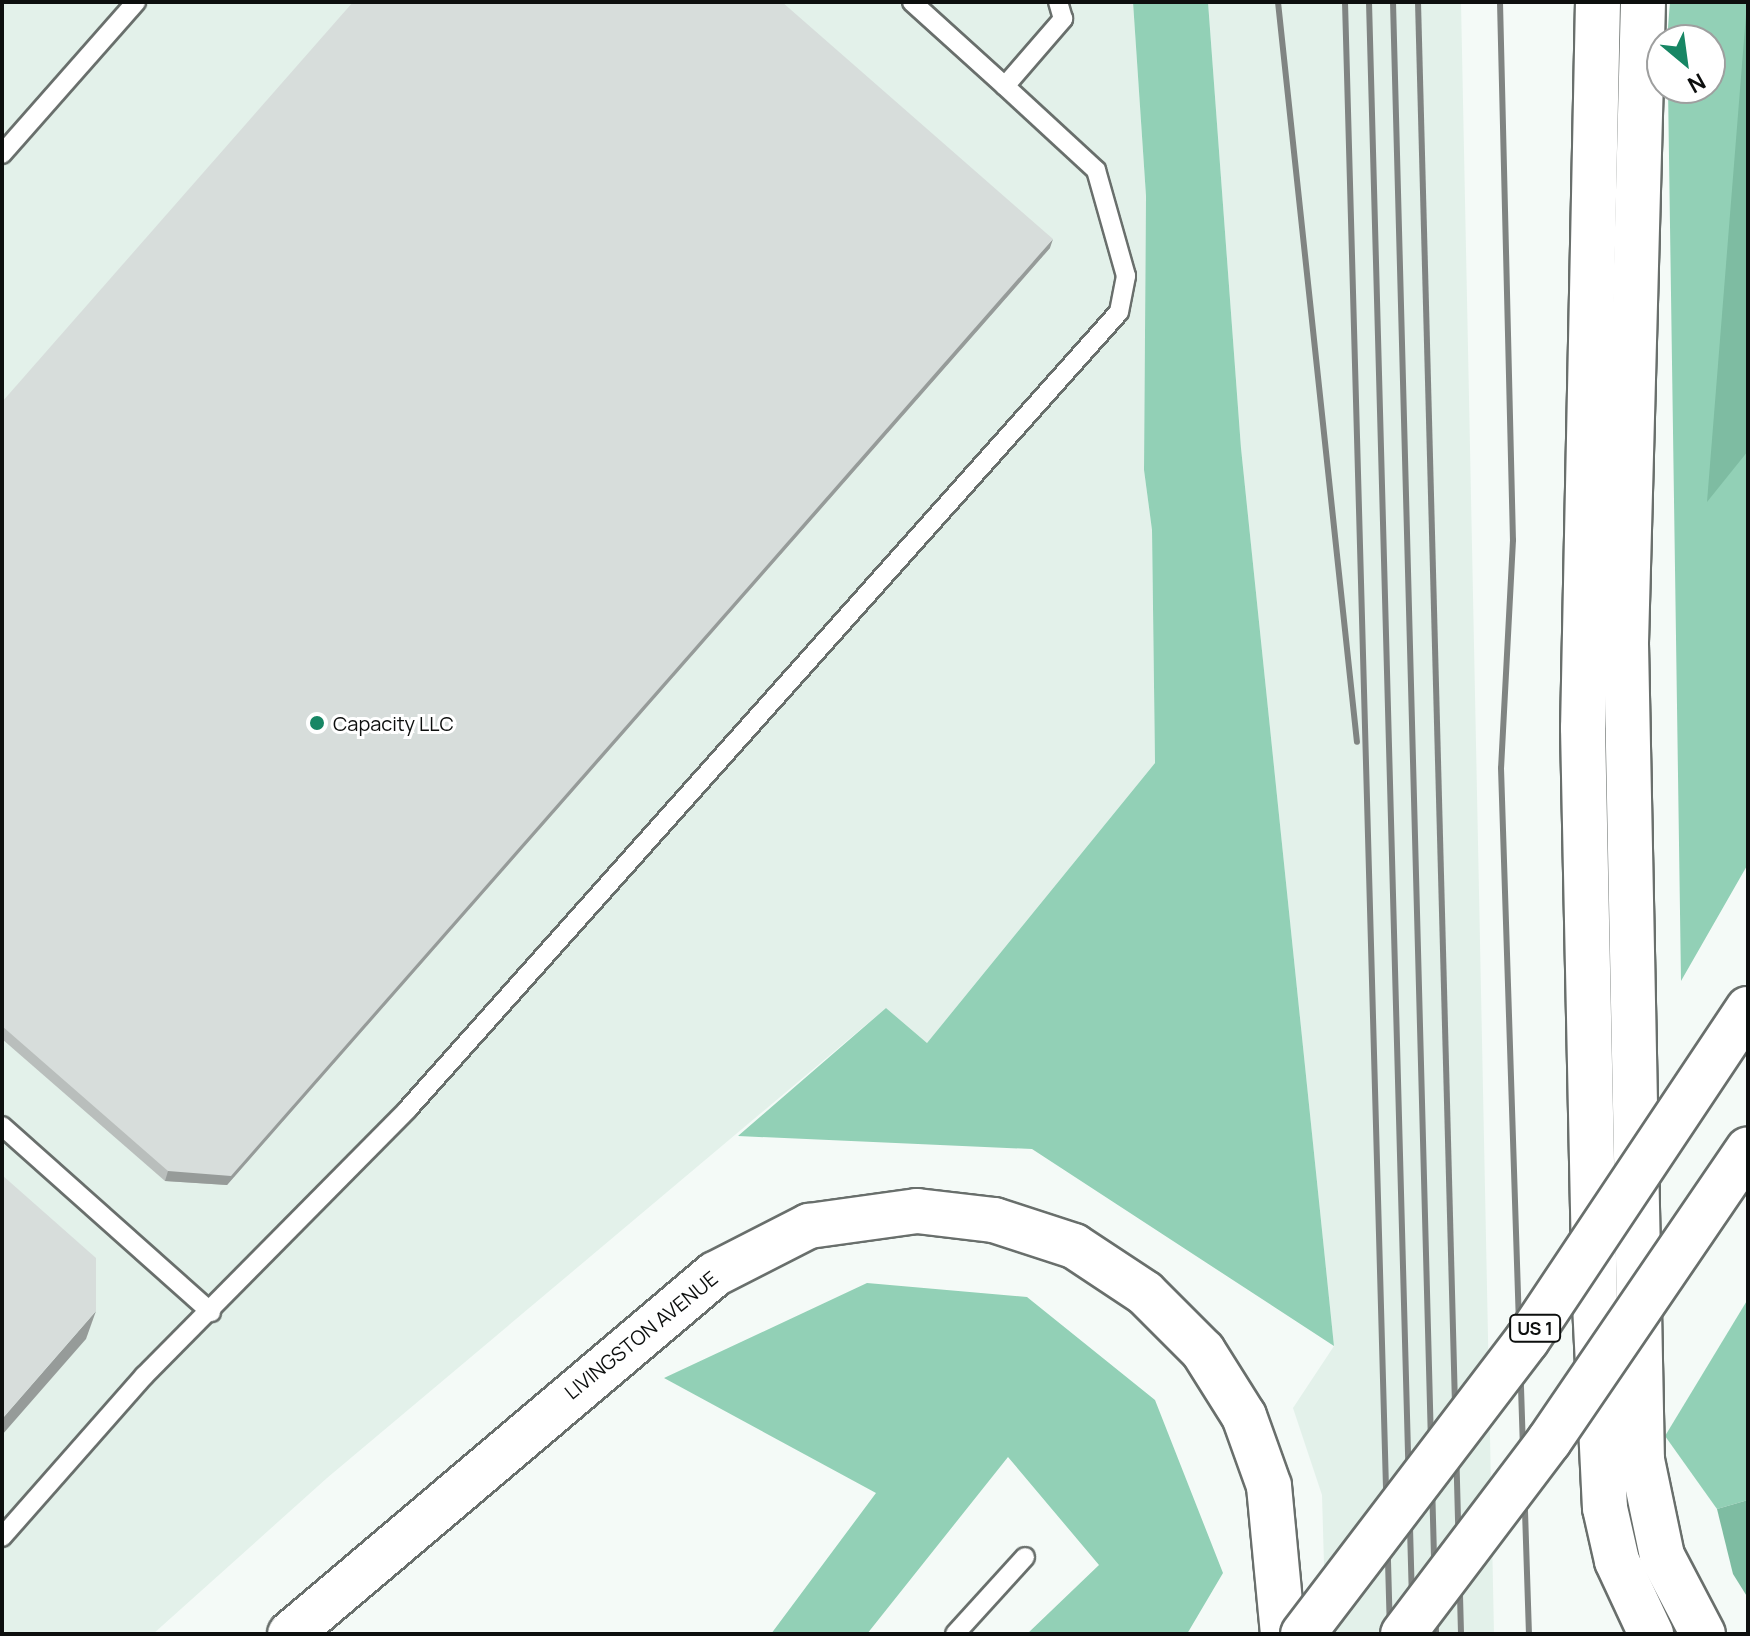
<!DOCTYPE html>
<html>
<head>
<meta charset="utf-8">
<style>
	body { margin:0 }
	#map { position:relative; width:1750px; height:1636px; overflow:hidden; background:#f4faf7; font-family:Manrope,sans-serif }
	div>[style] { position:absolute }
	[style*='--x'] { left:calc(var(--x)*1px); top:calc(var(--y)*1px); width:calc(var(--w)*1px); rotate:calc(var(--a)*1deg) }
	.built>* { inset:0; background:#e3f1ea }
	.forest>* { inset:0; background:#92d0b6 }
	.water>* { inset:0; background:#7ebca2 }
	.roads { filter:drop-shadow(2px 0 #696f6c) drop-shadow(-2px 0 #696f6c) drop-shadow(0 2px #696f6c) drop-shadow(0 -2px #696f6c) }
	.service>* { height:18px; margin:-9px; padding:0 9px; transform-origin:9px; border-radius:9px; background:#fff }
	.secondary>* { height:44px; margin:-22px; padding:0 22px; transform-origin:22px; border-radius:22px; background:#fff }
	.trunk>* { height:44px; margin:-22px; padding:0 22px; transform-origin:22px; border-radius:22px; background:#fff }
	.rail>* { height:6px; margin:-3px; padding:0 3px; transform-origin:3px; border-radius:3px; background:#808482 }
	.bridges { filter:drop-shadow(2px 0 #696f6c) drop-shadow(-2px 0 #696f6c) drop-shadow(0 2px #696f6c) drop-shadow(0 -2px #696f6c) }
	.trunk-bridge>* { height:44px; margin:-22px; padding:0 22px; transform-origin:22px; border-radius:22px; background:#fff }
	.wall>* { inset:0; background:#b9bebc }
	.shaded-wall>* { inset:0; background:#969b99 }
	.building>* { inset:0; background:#d7dddb }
	.dots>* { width:22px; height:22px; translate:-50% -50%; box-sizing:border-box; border:4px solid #fff; border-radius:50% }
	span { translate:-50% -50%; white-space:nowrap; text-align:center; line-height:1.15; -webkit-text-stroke:6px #fff; paint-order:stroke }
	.shield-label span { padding:2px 6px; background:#fff; border:2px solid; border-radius:6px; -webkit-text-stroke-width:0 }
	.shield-label { font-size:18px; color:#0d0f0e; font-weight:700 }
	.poi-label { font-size:20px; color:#0d0f0e }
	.left { translate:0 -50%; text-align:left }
	.street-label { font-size:20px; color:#0d0f0e }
	.frame { position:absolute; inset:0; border:4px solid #0d0f0e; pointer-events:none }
	.north { position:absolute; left:1646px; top:24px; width:80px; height:80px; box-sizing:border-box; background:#fff; border:2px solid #9e9f9f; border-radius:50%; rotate:151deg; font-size:22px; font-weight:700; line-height:32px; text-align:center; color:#0d0f0e }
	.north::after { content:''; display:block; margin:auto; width:28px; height:36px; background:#178664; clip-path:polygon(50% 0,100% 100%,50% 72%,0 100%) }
</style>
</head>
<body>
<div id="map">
	<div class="built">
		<div style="clip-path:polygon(2px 2px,1133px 2px,1146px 196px,1144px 470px,1152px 530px,1155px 763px,927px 1043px,886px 1008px,327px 1478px,153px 1634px,2px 1634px)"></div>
		<div style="clip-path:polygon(1208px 2px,1461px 2px,1494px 1634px,1326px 1634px,1322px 1495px,1293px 1408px,1334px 1346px,1241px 448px)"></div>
	</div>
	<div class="forest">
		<div style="clip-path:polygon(1133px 2px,1208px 2px,1241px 448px,1334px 1346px,1032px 1149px,738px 1136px,886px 1008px,927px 1043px,1155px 763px,1152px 530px,1144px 470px,1146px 196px)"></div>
		<div style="clip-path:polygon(1670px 2px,1748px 2px,1748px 864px,1681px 981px,1668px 88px,1710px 88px,1710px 40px,1667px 40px)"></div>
		<div style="clip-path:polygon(867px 1283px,1027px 1297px,1155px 1400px,1223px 1573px,1187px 1634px,1027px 1634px,1099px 1565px,1008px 1457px,867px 1634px,771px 1634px,876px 1493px,664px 1378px)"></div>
		<div style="clip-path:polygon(1748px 1299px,1748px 1500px,1717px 1509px,1665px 1436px)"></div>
	</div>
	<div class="water">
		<div style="clip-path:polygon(1747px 2px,1748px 451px,1707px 502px)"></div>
		<div style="clip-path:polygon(1748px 1500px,1748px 1598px,1733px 1574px,1717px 1509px)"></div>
	</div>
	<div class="roads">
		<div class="service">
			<div style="--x:912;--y:2;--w:125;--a:42.1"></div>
			<div style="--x:1005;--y:86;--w:89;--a:-49.1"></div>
			<div style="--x:1063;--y:19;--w:18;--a:-106"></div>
			<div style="--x:2;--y:154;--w:203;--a:-48.6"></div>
			<div style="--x:2;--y:1126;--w:280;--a:41.7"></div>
			<div style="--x:2;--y:1537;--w:215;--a:-48.6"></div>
			<div style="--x:144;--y:1376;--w:374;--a:-45.3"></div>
			<div style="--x:407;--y:1110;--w:1069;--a:-48.26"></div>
			<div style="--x:1119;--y:312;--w:37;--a:-79"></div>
			<div style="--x:1126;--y:276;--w:110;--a:-105.8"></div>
			<div style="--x:1096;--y:170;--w:124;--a:-137.3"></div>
			<div style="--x:955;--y:1634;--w:104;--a:-47.7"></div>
		</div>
		<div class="secondary">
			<div style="--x:290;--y:1634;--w:557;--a:-40.27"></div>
			<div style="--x:715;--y:1274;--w:106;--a:-27.1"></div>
			<div style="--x:809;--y:1226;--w:109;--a:-7.9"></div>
			<div style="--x:917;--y:1211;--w:78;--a:6.7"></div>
			<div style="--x:994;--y:1220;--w:84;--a:18"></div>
			<div style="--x:1074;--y:1246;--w:85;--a:33.5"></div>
			<div style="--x:1145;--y:1293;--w:82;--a:45"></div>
			<div style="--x:1203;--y:1351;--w:77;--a:57.8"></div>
			<div style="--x:1244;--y:1416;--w:74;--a:70.3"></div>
			<div style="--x:1269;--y:1486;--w:149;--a:84.6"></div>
		</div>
		<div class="trunk">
			<div style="--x:1598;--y:2;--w:726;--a:91.18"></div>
			<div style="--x:1583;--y:728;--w:576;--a:88.81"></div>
			<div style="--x:1595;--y:1304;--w:204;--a:87.2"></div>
			<div style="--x:1605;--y:1508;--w:54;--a:77.2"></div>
			<div style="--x:1617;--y:1561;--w:81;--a:65"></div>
			<div style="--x:1643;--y:2;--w:642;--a:91.52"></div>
			<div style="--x:1626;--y:644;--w:816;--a:88.88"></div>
			<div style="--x:1642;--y:1460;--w:98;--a:78.2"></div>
			<div style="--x:1662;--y:1556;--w:88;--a:62.3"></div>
		</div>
	</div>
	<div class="rail">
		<div style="--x:1278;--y:2;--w:744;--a:83.91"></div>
		<div style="--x:1345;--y:2;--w:1633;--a:88.42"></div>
		<div style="--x:1369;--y:2;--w:1633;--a:88.46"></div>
		<div style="--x:1393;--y:2;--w:1633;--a:88.49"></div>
		<div style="--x:1418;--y:2;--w:1633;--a:88.49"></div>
		<div style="--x:1500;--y:2;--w:538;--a:88.62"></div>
		<div style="--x:1513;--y:540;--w:228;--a:93"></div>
		<div style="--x:1501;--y:768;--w:866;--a:88.15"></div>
	</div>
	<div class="bridges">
		<div class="trunk-bridge">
			<div style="--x:1303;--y:1634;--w:370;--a:-52.7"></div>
			<div style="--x:1527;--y:1340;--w:398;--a:-56.3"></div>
			<div style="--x:1403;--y:1634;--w:242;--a:-52.9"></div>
			<div style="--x:1549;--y:1441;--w:353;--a:-55.7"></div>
		</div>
	</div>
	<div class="wall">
		<div style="clip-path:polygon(1050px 248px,227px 1185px,165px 1181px,2px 1039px,2px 402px)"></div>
	</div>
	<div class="shaded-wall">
		<div style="clip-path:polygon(1053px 239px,1050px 248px,227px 1185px,165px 1181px,168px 1171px)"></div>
		<div style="clip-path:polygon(96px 1311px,86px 1339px,2px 1435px,2px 1419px)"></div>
	</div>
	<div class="building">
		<div style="clip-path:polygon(353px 2px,782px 2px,1053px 239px,231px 1176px,168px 1171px,2px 1026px,2px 402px)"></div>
		<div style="clip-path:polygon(2px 1175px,96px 1258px,96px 1311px,2px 1419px)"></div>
	</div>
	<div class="dots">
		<div style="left:317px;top:723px;background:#178664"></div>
	</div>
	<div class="shield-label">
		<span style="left:1535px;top:1328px">US 1</span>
	</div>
	<div class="poi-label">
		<span class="left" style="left:333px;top:723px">Capacity LLC</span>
	</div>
	<div class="street-label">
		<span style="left:641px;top:1335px;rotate:-39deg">LIVINGSTON AVENUE</span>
	</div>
	<div class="frame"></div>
	<div class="north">N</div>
</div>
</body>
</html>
